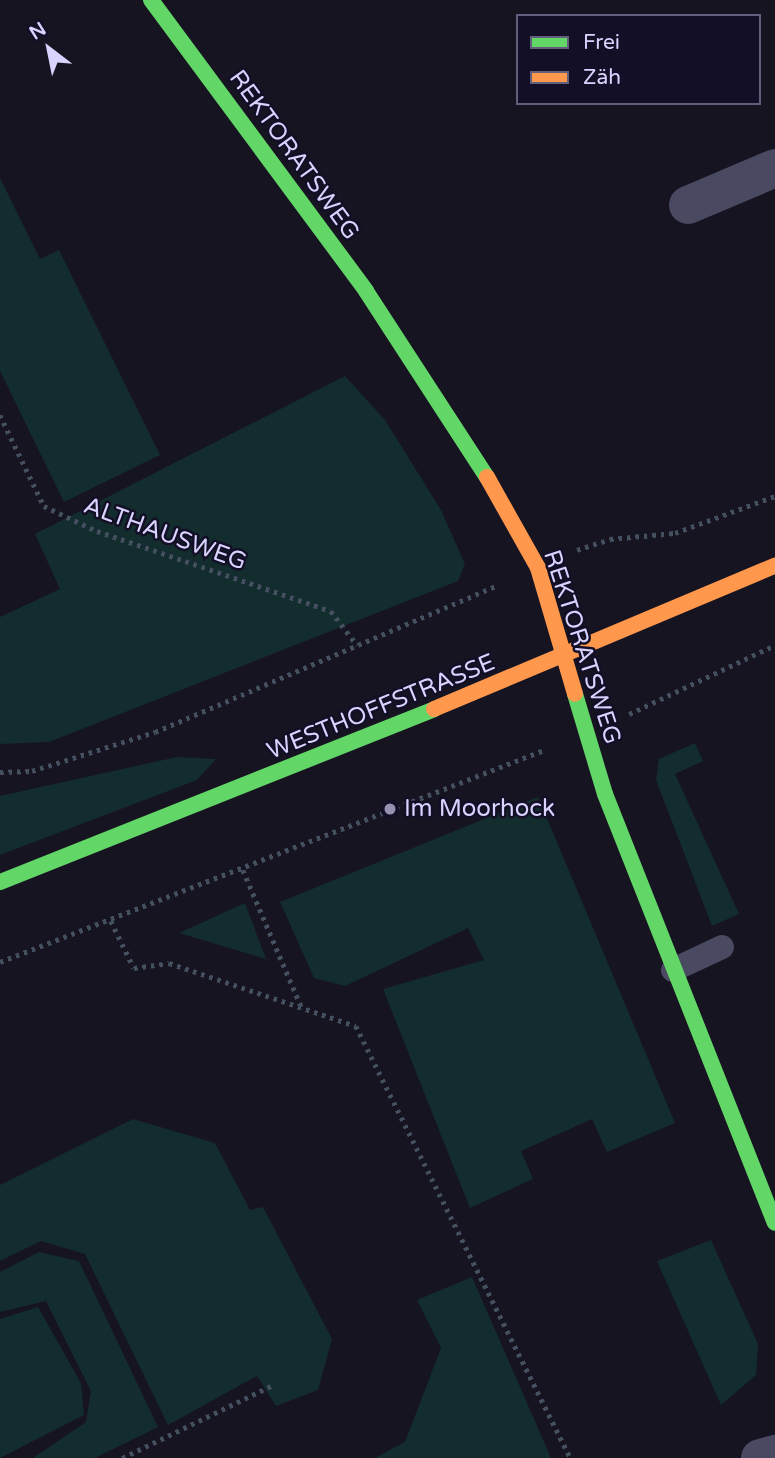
<!DOCTYPE html>
<html>
<head>
<meta charset="utf-8">
<style>
	body { margin:0 }
	#map { position:relative; width:775px; height:1458px; overflow:hidden; background:#161421; font-family:"Varela Round",sans-serif }
	div>[style] { position:absolute }
	[style*='--x'] { left:calc(var(--x)*1px); top:calc(var(--y)*1px); width:calc(var(--w)*1px); rotate:calc(var(--a)*1deg) }
	.green>* { inset:0; background:#132c2d }
	.path>* { height:4.5px; margin-top:-2.25px; transform-origin:0; background:repeating-linear-gradient(90deg,#44505f 0 3.5px,transparent 0 8.5px) }
	.lane>* { height:24px; margin:-12px; padding:0 12px; transform-origin:12px; border-radius:12px; background:#4a4962 }
	.street>* { height:38px; margin:-19px; padding:0 19px; transform-origin:19px; border-radius:19px; background:#4a4962 }
	.fast>* { height:16px; margin:-8px; padding:0 8px; transform-origin:8px; border-radius:8px; background:#63d668 }
	.slow>* { height:16px; margin:-8px; padding:0 8px; transform-origin:8px; border-radius:8px; background:#ff974d }
	.dots>* { width:19px; height:19px; translate:-50% -50%; box-sizing:border-box; border:4px solid #130f26; border-radius:50% }
	span { translate:-50% -50%; white-space:nowrap; text-align:center; line-height:1.15; -webkit-text-stroke:5px #130f26; paint-order:stroke }
	.street-label { font-size:24px; color:#d9d4ff }
	.poi-label { font-size:24px; color:#d9d4ff }
	.left { translate:0 -50%; text-align:left }
	.legend { position:absolute; left:516px; top:14px; width:245px; height:91px; box-sizing:border-box; background:#130f26; border:2px solid #625e7d; margin:0; padding:9px 12px; list-style:none; font-size:21px; color:#d9d4ff }
	.legend li { display:flex; align-items:center; gap:14px; height:35px }
	.legend b { width:35px; border:2px solid #625e7d }
	.north { position:absolute; left:14px; top:14px; width:70px; height:70px; -webkit-text-stroke:5px #130f26; paint-order:stroke; rotate:328deg; font-size:19px; font-weight:700; line-height:28px; text-align:center; color:#d9d4ff }
	.north::after { content:''; display:block; margin:auto; width:24px; height:32px; background:#d9d4ff; clip-path:polygon(50% 0,100% 100%,50% 72%,0 100%) }
</style>
</head>
<body>
<div id="map">
	<div class="green">
		<div style="clip-path:polygon(0 178px,40px 259px,59px 250px,160px 455px,64px 502px,0 371px)"></div>
		<div style="clip-path:polygon(345px 376px,385px 420px,441px 510px,465px 564px,458px 581px,49px 742px,0 744px,0 617px,60px 589px,35px 534px)"></div>
		<div style="clip-path:polygon(695px 743px,703px 761px,675px 774px,739px 914px,712px 926px,656px 780px,659px 759px)"></div>
		<div style="clip-path:polygon(177px 757px,216px 759px,197px 780px,0 855px,0 796px)"></div>
		<div style="clip-path:polygon(538px 797px,675px 1123px,607px 1152px,592px 1119px,521px 1151px,533px 1179px,470px 1208px,383px 989px,484px 960px,468px 928px,345px 986px,314px 978px,280px 902px)"></div>
		<div style="clip-path:polygon(245px 903px,266px 959px,179px 933px)"></div>
		<div style="clip-path:polygon(133px 1119px,215px 1143px,250px 1210px,263px 1207px,332px 1339px,318px 1390px,276px 1406px,257px 1376px,168px 1425px,85px 1254px,41px 1241px,0 1261px,0 1185px)"></div>
		<div style="clip-path:polygon(711px 1240px,758px 1344px,756px 1375px,721px 1405px,657px 1261px)"></div>
		<div style="clip-path:polygon(39px 1252px,79px 1261px,158px 1427px,95px 1458px,33px 1458px,86px 1422px,91px 1391px,46px 1301px,0 1312px,0 1272px)"></div>
		<div style="clip-path:polygon(472px 1277px,551px 1458px,375px 1458px,405px 1442px,441px 1348px,417px 1300px)"></div>
		<div style="clip-path:polygon(38px 1307px,81px 1383px,84px 1415px,0 1458px,0 1319px)"></div>
	</div>
	<div class="path">
		<div style="--x:0;--y:415;--w:101;--a:64.2"></div>
		<div style="--x:44;--y:506;--w:59;--a:25.3"></div>
		<div style="--x:97;--y:531;--w:247;--a:18.9"></div>
		<div style="--x:331;--y:611;--w:43;--a:52.6"></div>
		<div style="--x:577;--y:550;--w:35;--a:-18"></div>
		<div style="--x:610;--y:539;--w:65;--a:-5.3"></div>
		<div style="--x:675;--y:533;--w:107;--a:-20.3"></div>
		<div style="--x:629;--y:714;--w:161;--a:-25.3"></div>
		<div style="--x:0;--y:772;--w:32;--a:-2"></div>
		<div style="--x:32;--y:771;--w:129;--a:-17.6"></div>
		<div style="--x:155;--y:732;--w:370;--a:-23.2"></div>
		<div style="--x:243;--y:870;--w:150;--a:66.9"></div>
		<div style="--x:111;--y:921;--w:52;--a:63.9"></div>
		<div style="--x:134;--y:968;--w:35;--a:-8"></div>
		<div style="--x:169;--y:963;--w:197;--a:18.6"></div>
		<div style="--x:356;--y:1026;--w:482;--a:63.6"></div>
		<div style="--x:0;--y:962;--w:584;--a:-21.29"></div>
		<div style="--x:122;--y:1458;--w:170;--a:-25.8"></div>
	</div>
	<div class="lane">
		<div style="--x:673;--y:970;--w:54;--a:-25.1"></div>
	</div>
	<div class="street">
		<div style="--x:688;--y:205;--w:95;--a:-23"></div>
		<div style="--x:760;--y:1458;--w:16;--a:-15"></div>
	</div>
	<div class="fast">
		<div style="--x:151;--y:0;--w:362;--a:53.5"></div>
		<div style="--x:366;--y:291;--w:222;--a:57"></div>
		<div style="--x:575;--y:694;--w:104;--a:73.3"></div>
		<div style="--x:605;--y:794;--w:461;--a:68.4"></div>
		<div style="--x:0;--y:882;--w:467;--a:-21.7"></div>
	</div>
	<div class="slow">
		<div style="--x:487;--y:477;--w:104;--a:60.7"></div>
		<div style="--x:538;--y:568;--w:131;--a:73.6"></div>
		<div style="--x:434;--y:709;--w:370;--a:-22.8"></div>
	</div>
	<div class="dots">
		<div style="left:390px;top:809px;background:#9591b1"></div>
	</div>
	<div class="street-label">
		<span style="left:294px;top:155px;rotate:54deg">REKTORATSWEG</span>
		<span style="left:165px;top:534px;rotate:20deg">ALTHAUSWEG</span>
		<span style="left:582px;top:647px;rotate:72deg">REKTORATSWEG</span>
		<span style="left:381px;top:707px;rotate:-22deg">WESTHOFFSTRASSE</span>
	</div>
	<div class="poi-label">
		<span class="left" style="left:404px;top:809px">Im Moorhock</span>
	</div>
	<ul class="legend">
	<li><b style="height:9px;background:#63d668"></b>Frei</li>
	<li><b style="height:9px;background:#ff974d"></b>Zäh</li>
	</ul>
	<div class="north">N</div>
</div>
</body>
</html>
